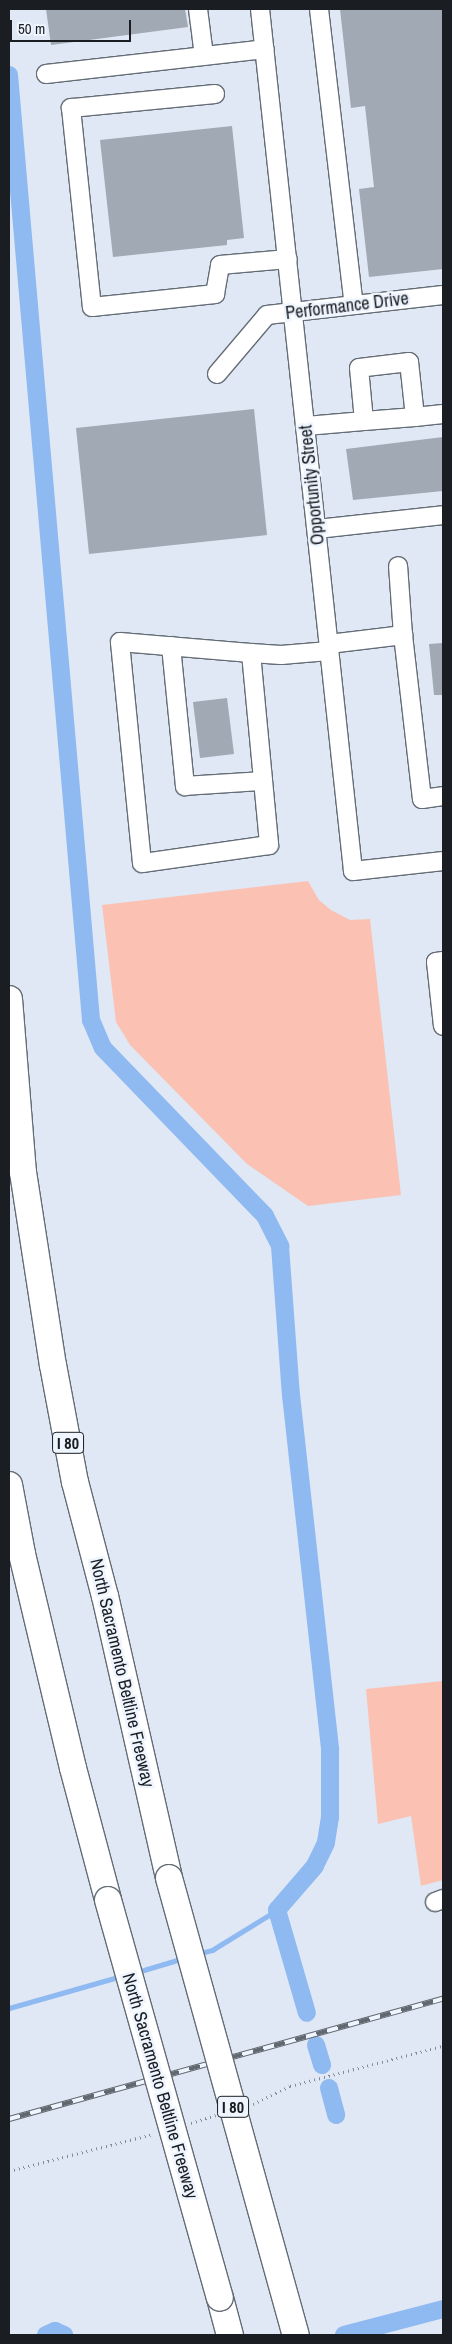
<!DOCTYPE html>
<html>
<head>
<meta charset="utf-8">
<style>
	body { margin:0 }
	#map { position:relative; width:452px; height:2344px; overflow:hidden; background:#dfe8f4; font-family:"Archivo Narrow",sans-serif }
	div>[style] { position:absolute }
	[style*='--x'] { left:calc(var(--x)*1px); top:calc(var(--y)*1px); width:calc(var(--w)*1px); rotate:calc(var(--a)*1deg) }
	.green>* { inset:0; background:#fbc2b4 }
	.stream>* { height:5px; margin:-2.5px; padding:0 2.5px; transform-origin:2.5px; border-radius:2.5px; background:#8fb9f1 }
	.canal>* { height:18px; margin:-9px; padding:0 9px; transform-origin:9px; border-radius:9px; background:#8fb9f1 }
	.building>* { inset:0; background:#a0a9b4 }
	.path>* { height:3px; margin-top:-1.5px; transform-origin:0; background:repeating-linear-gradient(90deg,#848b93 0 1px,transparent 0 5px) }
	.roads { filter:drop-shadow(1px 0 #646c76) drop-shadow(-1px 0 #646c76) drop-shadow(0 1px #646c76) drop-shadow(0 -1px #646c76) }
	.minor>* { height:18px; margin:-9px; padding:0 9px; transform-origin:9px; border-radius:9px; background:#fff }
	.highway>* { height:26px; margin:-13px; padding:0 13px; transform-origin:13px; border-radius:13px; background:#fff }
	.rail>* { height:5.5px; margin-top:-2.75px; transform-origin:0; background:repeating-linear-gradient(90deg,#eef5ff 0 11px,#62686f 0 22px); box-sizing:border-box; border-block:1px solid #62686f }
	.bridges { filter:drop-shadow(1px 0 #646c76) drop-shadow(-1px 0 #646c76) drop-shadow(0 1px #646c76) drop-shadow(0 -1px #646c76) }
	.highway-bridge>* { height:26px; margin:-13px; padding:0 13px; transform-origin:13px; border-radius:13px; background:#fff }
	span { translate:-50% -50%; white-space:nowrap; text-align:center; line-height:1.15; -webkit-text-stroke:5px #eef5ff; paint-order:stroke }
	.shield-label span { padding:1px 4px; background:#eef5ff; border:1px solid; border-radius:4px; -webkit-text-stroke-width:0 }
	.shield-label { font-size:16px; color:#1a1e22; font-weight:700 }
	.street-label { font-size:18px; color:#1a1e22 }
	.frame { position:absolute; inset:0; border:10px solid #1a1e22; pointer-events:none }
	.scale { position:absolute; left:10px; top:20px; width:121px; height:22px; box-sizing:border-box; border:2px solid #1a1e22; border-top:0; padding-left:6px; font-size:15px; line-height:18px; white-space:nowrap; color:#1a1e22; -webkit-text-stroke:4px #eef5ff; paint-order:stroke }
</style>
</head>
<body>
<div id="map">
	<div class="green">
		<div style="clip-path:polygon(308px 881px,319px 900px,331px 910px,350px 920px,370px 919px,401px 1195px,308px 1206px,247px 1164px,130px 1045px,116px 1022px,102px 905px)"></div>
		<div style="clip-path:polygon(443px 1681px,443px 1880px,421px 1886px,411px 1816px,378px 1824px,366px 1689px)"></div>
	</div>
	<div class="stream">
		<div style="--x:197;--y:1954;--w:16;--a:-15"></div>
		<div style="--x:212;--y:1950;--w:76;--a:-31.6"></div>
		<div style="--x:137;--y:1972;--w:49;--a:-16.6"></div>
		<div style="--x:9;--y:2008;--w:116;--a:-15.9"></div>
	</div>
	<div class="canal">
		<div style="--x:9;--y:75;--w:949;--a:85.04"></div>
		<div style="--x:91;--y:1020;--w:30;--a:67"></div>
		<div style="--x:103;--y:1048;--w:233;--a:46"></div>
		<div style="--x:265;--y:1216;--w:34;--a:63"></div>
		<div style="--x:280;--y:1246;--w:149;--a:85.8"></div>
		<div style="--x:291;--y:1395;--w:357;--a:83.7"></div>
		<div style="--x:330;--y:1750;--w:67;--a:90"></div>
		<div style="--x:330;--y:1817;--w:26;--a:99"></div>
		<div style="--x:326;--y:1843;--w:25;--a:116"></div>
		<div style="--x:315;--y:1866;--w:58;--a:130.8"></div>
		<div style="--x:277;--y:1910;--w:107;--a:73.8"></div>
		<div style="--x:316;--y:2045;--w:21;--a:73"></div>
		<div style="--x:329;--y:2088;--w:28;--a:75"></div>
		<div style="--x:46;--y:2335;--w:10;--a:-24"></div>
		<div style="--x:55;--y:2331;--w:10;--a:24"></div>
		<div style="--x:344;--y:2335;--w:102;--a:-14.7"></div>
	</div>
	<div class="building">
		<div style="clip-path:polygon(46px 9px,185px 9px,188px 27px,51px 45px)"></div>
		<div style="clip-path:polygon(340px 9px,443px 9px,443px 269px,369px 277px,359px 189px,374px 187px,365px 106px,351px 108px)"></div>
		<div style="clip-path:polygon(232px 126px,244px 238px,227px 240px,227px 245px,113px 257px,100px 140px)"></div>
		<div style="clip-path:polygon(254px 409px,267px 535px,89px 554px,76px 428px)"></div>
		<div style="clip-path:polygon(443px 437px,443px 491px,353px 500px,346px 449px)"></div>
		<div style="clip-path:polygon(443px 643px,443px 695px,434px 695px,429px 644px)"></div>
		<div style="clip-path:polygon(227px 698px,234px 754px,200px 758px,193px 702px)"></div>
	</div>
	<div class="path">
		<div style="--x:253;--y:2104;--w:41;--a:-25.9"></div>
		<div style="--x:290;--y:2086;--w:158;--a:-14.7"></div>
		<div style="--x:191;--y:2123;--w:26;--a:-18"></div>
		<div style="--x:9;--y:2171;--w:149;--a:-14.4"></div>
	</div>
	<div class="roads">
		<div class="minor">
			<div style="--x:198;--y:9;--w:47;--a:82.7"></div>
			<div style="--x:260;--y:9;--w:867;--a:83.84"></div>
			<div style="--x:353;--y:871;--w:91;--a:-6.3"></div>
			<div style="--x:319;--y:9;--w:298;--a:83.3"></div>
			<div style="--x:46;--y:74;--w:220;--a:-6.5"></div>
			<div style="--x:215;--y:94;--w:145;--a:174.4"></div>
			<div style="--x:71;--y:108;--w:200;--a:84"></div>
			<div style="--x:92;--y:307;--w:124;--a:-6"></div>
			<div style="--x:215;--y:294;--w:29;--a:-80"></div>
			<div style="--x:220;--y:265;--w:68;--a:-5"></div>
			<div style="--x:217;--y:374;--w:77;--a:-49.7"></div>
			<div style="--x:267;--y:315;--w:177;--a:-6.5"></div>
			<div style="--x:415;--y:417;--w:55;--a:-96.2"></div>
			<div style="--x:409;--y:362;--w:50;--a:173.2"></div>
			<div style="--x:359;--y:368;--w:53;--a:84.6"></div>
			<div style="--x:364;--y:421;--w:51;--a:-4.5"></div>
			<div style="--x:415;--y:417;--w:28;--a:-6"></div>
			<div style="--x:306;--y:426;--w:58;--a:-4.9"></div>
			<div style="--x:317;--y:529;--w:127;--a:-6.3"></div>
			<div style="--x:403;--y:635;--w:165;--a:83.4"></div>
			<div style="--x:422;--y:799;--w:21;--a:-8"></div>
			<div style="--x:329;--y:644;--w:75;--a:-6.9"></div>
			<div style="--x:403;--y:635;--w:69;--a:-94.1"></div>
			<div style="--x:171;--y:646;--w:141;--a:84.3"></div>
			<div style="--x:185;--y:786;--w:78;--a:-3.7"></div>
			<div style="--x:251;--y:653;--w:193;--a:84.6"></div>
			<div style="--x:269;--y:845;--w:128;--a:171.9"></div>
			<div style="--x:142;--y:863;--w:222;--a:-95.7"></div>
			<div style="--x:120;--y:642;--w:131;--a:4.8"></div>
			<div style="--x:251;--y:653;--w:30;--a:4"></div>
			<div style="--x:281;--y:655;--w:48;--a:-4.8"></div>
			<div style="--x:443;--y:961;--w:7;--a:172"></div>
			<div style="--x:436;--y:962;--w:64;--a:83.8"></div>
			<div style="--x:435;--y:1902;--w:9;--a:-21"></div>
		</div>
		<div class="highway">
			<div style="--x:9;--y:999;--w:174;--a:85.4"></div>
			<div style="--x:23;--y:1172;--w:195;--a:81.2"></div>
			<div style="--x:53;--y:1365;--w:119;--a:79.4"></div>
			<div style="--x:75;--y:1482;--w:118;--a:75.3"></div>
			<div style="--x:105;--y:1596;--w:289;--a:77.2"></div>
			<div style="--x:9;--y:1485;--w:70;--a:79.3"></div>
			<div style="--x:22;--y:1554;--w:220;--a:76.6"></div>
			<div style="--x:73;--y:1768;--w:137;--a:75.1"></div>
			<div style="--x:220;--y:2298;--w:38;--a:75"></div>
		</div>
	</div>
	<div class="rail">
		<div style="--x:9;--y:2119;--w:450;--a:-15.5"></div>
	</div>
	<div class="bridges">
		<div class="highway-bridge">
			<div style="--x:169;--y:1878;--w:474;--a:74.5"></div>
			<div style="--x:108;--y:1900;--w:413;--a:74.3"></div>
		</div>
	</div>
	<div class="shield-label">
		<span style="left:68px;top:1443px">I 80</span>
		<span style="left:233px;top:2107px">I 80</span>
	</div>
	<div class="street-label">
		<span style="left:347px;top:306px;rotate:-7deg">Performance Drive</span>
		<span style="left:312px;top:485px;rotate:-96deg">Opportunity Street</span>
		<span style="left:122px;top:1673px;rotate:77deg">North Sacramento Beltline Freeway</span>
		<span style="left:160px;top:2086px;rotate:74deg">North Sacramento Beltline Freeway</span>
	</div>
	<div class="frame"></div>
	<div class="scale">50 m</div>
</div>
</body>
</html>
